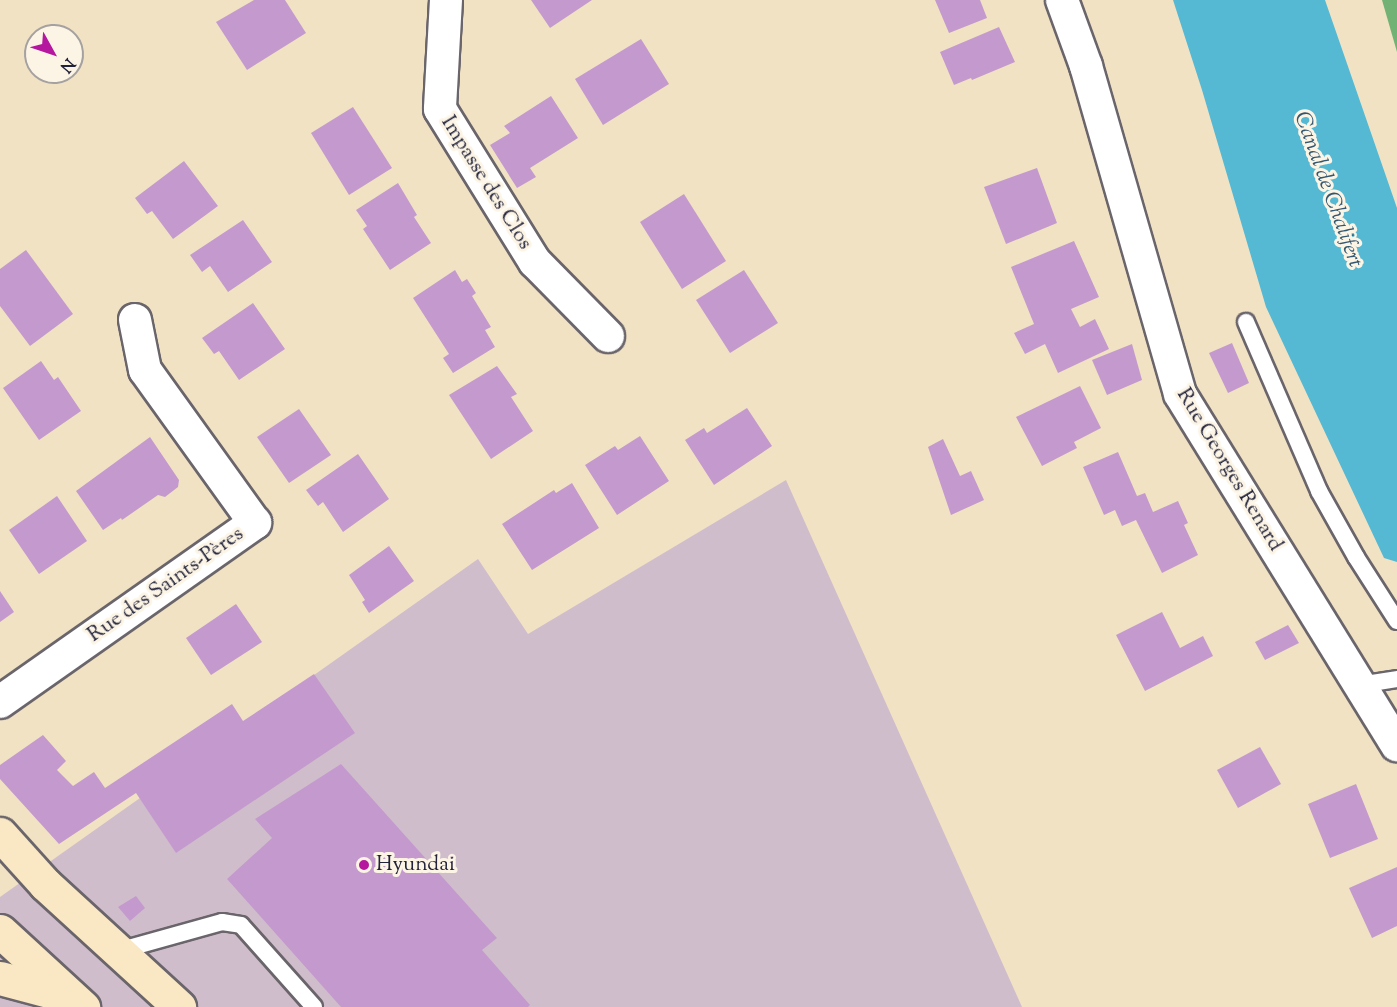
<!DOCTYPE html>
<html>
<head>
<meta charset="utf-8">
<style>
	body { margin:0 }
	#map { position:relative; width:1397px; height:1007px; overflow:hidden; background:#f1e2c4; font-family:"Sorts Mill Goudy",serif }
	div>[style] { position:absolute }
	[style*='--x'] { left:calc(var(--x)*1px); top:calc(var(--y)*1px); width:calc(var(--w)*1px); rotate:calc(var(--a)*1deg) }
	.industrial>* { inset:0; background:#d0bdcc }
	.forest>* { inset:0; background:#72b275 }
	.water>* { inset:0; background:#56b9d4 }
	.building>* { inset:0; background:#c49ace }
	.roads { filter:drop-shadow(2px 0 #6a656b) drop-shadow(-2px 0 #6a656b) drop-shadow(0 2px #6a656b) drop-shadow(0 -2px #6a656b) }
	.lane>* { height:16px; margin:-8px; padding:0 8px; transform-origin:8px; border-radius:8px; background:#fff }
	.street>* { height:32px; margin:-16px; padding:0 16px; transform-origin:16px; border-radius:16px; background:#fff }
	.secondary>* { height:33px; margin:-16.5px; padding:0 16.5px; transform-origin:16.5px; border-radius:16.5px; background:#fae7c3 }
	.dots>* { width:16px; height:16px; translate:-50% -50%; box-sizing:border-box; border:3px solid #fcf5e5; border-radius:50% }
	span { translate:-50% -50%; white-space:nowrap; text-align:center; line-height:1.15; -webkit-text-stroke:6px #fcf5e5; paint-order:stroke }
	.street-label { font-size:21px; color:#22223b }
	.poi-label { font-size:21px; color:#22223b }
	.left { translate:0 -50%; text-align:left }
	.water-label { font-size:22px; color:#345771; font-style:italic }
	.north { position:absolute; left:24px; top:24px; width:60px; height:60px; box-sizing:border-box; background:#fcf5e5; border:2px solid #a5a1a1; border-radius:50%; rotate:130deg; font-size:16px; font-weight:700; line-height:24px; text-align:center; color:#22223b }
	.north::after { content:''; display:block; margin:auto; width:21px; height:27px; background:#b5179e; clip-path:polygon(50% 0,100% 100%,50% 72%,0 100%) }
</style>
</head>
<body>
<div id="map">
	<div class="industrial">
		<div style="clip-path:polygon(786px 480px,1022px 1007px,0 1007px,0 897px,478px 559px,528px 634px)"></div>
	</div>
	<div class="forest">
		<div style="clip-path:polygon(1382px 0,1397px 0,1397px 52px)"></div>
	</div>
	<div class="water">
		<div style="clip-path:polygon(1173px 0,1325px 0,1397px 208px,1397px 562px,1384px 558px,1266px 307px,1202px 90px)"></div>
	</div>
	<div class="building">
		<div style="clip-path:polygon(254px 0,285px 0,306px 33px,247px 70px,216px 22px)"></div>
		<div style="clip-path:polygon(531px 0,592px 0,550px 28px)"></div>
		<div style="clip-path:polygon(935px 0,980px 0,987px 18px,949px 33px)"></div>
		<div style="clip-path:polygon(999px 27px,1015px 62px,972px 80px,971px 78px,954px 85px,940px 52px)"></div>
		<div style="clip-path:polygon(641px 39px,669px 84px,603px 125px,575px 79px)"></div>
		<div style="clip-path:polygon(551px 96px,578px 138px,530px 168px,536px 177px,517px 188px,490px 145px,510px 133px,504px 126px)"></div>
		<div style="clip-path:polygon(353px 107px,392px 168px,349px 195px,311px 133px)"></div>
		<div style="clip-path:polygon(184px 161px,218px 206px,173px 239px,152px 211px,147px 214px,135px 198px)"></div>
		<div style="clip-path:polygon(1037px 168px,1057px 223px,1006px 244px,984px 187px)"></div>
		<div style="clip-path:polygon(398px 183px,417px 215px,414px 217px,431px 243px,390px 270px,363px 229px,367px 226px,356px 210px)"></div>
		<div style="clip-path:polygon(684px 194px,726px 261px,682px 289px,640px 222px)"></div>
		<div style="clip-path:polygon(243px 220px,272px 262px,228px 292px,210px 266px,202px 272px,190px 255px)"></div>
		<div style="clip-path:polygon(1074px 241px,1099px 297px,1071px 309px,1080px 327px,1095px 319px,1109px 349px,1058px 373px,1045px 344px,1025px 354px,1014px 333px,1034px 324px,1011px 267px)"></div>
		<div style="clip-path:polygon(26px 250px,73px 314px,30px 346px,0 306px,0 269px)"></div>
		<div style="clip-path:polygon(455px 270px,462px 282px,467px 279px,476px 293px,472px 296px,491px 327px,485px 330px,495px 347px,453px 373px,443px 358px,449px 354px,413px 298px)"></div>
		<div style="clip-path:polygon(744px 270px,778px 323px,730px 353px,696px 300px)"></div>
		<div style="clip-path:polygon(253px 303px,285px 349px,239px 380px,219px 351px,214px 354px,202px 338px)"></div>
		<div style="clip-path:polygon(1232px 343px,1249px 383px,1228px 393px,1209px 353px)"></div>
		<div style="clip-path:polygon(1132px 344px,1142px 380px,1107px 395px,1092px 360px)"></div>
		<div style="clip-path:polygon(41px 361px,54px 380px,58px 377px,81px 411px,39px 440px,3px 388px)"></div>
		<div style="clip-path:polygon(497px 366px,517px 394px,511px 397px,533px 431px,491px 459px,449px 395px)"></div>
		<div style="clip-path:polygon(1080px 386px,1101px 428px,1074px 442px,1077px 448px,1042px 466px,1016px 417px)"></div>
		<div style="clip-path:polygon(747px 408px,772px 446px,714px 485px,685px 440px,704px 428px,707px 433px)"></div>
		<div style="clip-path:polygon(299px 409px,331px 455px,289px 483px,257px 437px)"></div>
		<div style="clip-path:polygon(640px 436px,669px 481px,617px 515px,585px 465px,615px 446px,618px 450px)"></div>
		<div style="clip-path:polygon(150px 437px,179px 480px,178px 487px,165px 497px,158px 495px,122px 520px,121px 518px,103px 530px,76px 491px)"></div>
		<div style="clip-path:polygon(943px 439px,960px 476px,971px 471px,984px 500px,951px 515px,928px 447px)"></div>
		<div style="clip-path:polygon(1118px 452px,1137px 496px,1145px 493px,1153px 512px,1178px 501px,1188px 523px,1184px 525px,1198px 555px,1162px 573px,1136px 520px,1122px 526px,1115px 510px,1104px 515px,1083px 467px)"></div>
		<div style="clip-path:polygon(358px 454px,389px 499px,343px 532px,323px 502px,318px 506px,306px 490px)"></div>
		<div style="clip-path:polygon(572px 483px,599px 528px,532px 570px,502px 524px,554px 490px,556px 493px)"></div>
		<div style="clip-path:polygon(57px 496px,87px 541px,39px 574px,9px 530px)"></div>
		<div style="clip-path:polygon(389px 546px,414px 581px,369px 613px,362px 602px,365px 600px,349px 575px)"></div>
		<div style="clip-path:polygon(0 591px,14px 612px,0 622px)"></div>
		<div style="clip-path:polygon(236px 604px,262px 642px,211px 675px,186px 638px)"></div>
		<div style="clip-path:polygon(1162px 612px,1180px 648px,1203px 636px,1213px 656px,1145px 691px,1116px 635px)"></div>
		<div style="clip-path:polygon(1288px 625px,1299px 643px,1265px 660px,1255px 642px)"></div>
		<div style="clip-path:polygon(314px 674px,355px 733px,176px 853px,136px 793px,59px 844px,0 779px,0 765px,43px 735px,66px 761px,57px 770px,73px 786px,94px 772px,105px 788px,232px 704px,243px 721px)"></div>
		<div style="clip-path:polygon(1260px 747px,1281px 784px,1238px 808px,1217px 770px)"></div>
		<div style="clip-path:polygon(341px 764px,497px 938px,482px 950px,530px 1005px,528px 1007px,341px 1007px,227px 879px,272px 838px,255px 819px)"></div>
		<div style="clip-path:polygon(1356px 784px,1378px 839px,1330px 858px,1308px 804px)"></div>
		<div style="clip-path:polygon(1397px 867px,1397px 926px,1372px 938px,1349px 888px)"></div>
		<div style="clip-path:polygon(136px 896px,145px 908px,130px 921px,118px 907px)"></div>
	</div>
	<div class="roads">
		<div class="lane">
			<div style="--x:1246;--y:322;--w:184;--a:66.6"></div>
			<div style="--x:1319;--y:491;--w:76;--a:60.7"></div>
			<div style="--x:1356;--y:557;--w:76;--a:57.4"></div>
			<div style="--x:1359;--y:685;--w:38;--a:-9"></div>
			<div style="--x:118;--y:951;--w:108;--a:-15.6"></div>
			<div style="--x:222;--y:922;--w:19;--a:9"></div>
			<div style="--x:241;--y:925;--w:110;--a:48.3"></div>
		</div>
		<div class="street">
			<div style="--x:446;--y:0;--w:109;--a:93.2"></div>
			<div style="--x:440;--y:109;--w:180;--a:58.2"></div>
			<div style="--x:535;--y:262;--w:104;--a:45.4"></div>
			<div style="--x:1062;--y:0;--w:70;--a:70"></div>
			<div style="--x:1086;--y:66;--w:341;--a:74"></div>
			<div style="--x:1180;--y:394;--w:413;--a:58.3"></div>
			<div style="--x:0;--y:702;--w:312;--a:-35.1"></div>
			<div style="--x:255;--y:523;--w:188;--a:-125.7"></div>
			<div style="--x:145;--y:370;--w:51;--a:-101.3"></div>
		</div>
		<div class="secondary">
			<div style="--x:0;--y:834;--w:67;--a:48"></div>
			<div style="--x:45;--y:884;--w:182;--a:42.5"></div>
			<div style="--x:0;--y:931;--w:113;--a:42.5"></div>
			<div style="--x:0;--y:978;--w:69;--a:15"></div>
		</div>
	</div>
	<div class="dots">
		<div style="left:364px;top:865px;background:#b5179e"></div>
	</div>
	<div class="street-label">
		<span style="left:486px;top:183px;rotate:58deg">Impasse des Clos</span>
		<span style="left:1229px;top:470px;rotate:59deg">Rue Georges Renard</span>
		<span style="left:166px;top:585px;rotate:-35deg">Rue des Saints-Pères</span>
	</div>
	<div class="poi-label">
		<span class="left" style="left:376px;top:865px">Hyundai</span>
	</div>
	<div class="water-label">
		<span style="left:1327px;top:190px;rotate:70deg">Canal de Chalifert</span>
	</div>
	<div class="north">N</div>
</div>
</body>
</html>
